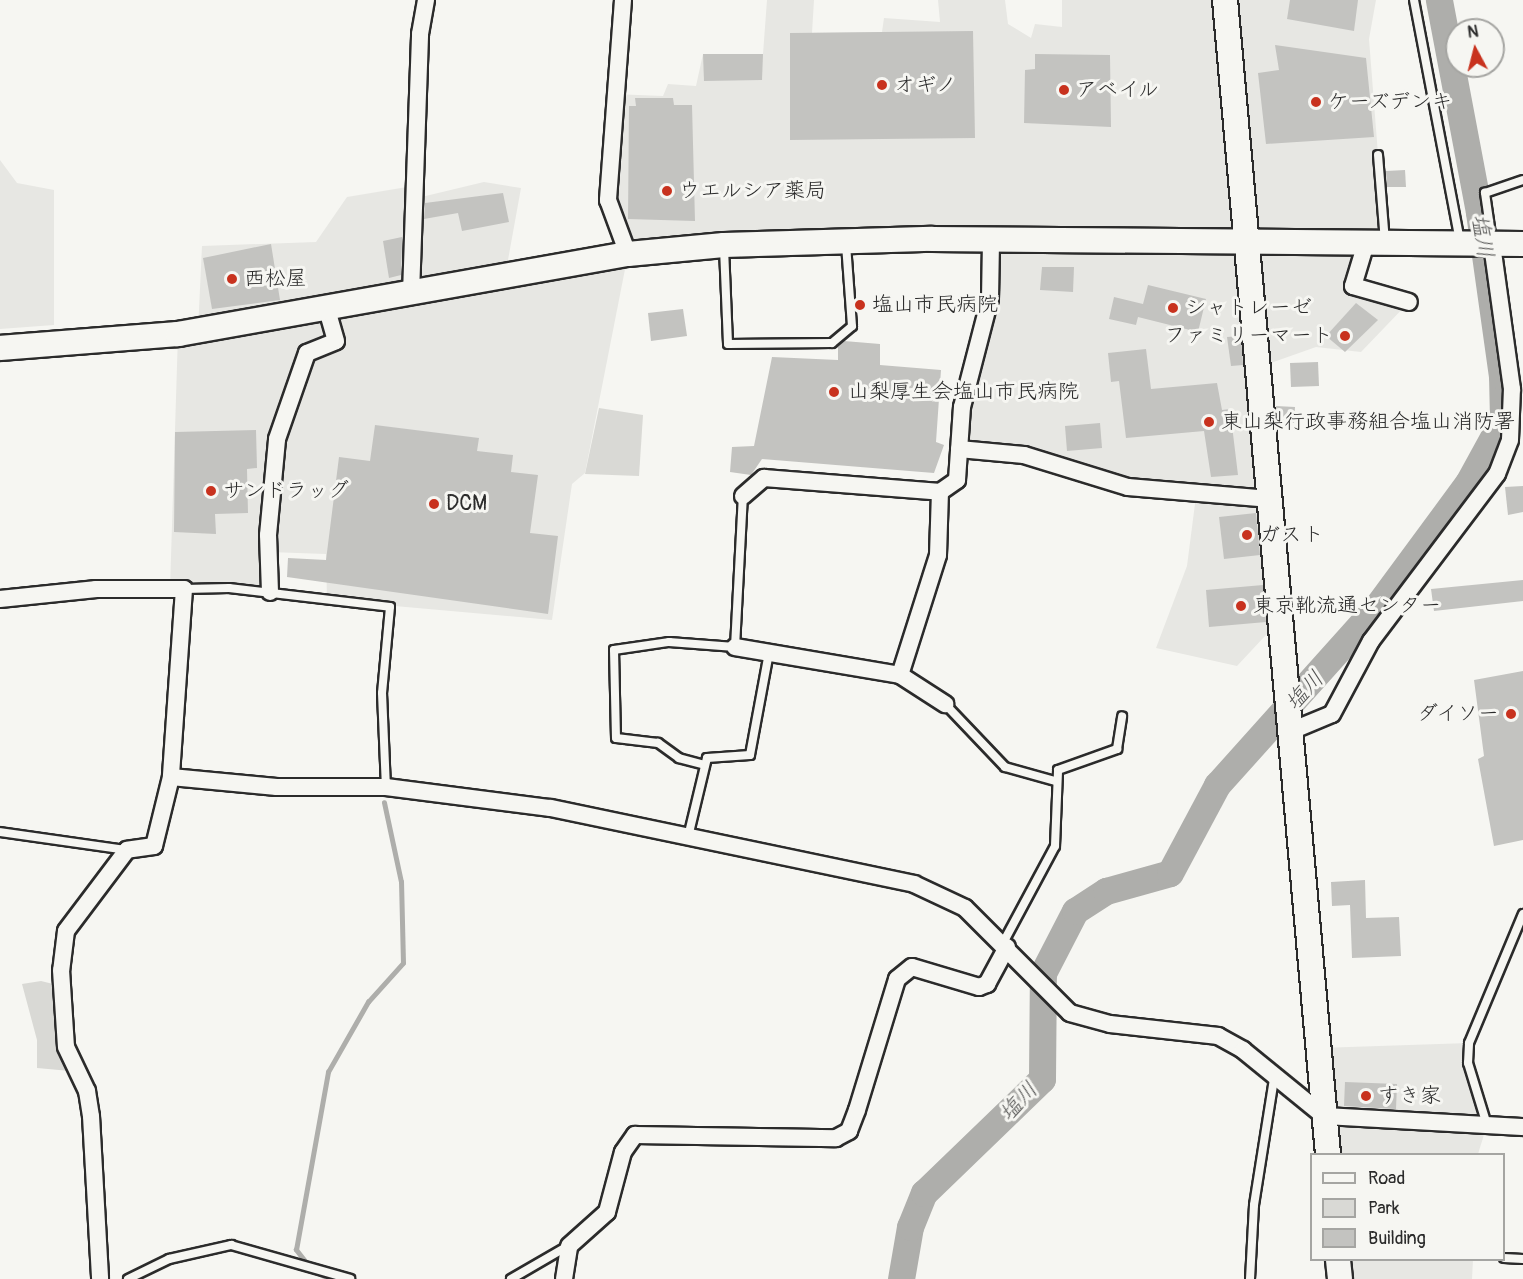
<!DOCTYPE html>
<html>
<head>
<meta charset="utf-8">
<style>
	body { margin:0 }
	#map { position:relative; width:1523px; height:1279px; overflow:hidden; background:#f6f6f2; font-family:Pangolin,"Klee One",sans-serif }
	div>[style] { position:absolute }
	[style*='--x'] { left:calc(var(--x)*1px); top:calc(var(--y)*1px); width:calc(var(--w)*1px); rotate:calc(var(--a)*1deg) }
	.built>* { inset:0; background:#e7e7e3 }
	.green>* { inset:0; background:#d9d9d5 }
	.stream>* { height:4.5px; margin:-2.25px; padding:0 2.25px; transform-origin:2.25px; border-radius:2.25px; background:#aeaeab }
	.river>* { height:27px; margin:-13.5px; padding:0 13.5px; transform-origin:13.5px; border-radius:13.5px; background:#aeaeab }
	.building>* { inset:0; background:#c3c3c0 }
	.roads { filter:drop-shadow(2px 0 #2b2b2b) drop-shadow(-2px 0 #2b2b2b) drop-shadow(0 2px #2b2b2b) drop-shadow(0 -2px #2b2b2b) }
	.lane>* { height:8px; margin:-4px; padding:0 4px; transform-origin:4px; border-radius:4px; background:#f6f6f2 }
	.street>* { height:16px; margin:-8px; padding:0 8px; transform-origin:8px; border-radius:8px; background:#f6f6f2 }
	.secondary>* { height:24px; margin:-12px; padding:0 12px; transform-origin:12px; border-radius:12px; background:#f6f6f2 }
	.dots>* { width:16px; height:16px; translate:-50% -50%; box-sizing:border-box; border:3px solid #f6f6f2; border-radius:50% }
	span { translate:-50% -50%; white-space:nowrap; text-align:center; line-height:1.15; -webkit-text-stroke:6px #f6f6f2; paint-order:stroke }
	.poi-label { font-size:21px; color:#2b2b2b }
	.left { translate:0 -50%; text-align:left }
	.right { translate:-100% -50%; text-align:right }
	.water-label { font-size:22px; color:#525251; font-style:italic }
	.legend { position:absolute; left:1310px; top:1153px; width:195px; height:108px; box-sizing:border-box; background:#f6f6f2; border:2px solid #a5a5a2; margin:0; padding:8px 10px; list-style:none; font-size:18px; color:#2b2b2b }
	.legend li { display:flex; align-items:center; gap:12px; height:30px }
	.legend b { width:30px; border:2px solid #a5a5a2 }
	.north { position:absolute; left:1445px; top:18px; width:60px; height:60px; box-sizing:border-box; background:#f6f6f2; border:2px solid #a5a5a2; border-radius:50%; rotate:353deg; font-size:16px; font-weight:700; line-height:24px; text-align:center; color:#2b2b2b }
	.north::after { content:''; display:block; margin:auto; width:21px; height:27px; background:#c8321e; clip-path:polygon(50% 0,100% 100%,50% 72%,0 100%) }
</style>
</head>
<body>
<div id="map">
	<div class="built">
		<div style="clip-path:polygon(767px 0,814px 0,812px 33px,882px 32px,884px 18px,940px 22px,938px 0,1005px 0,1008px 24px,1031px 38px,1035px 24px,1062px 27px,1062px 0,1376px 0,1369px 39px,1385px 244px,1366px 243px,1353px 286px,1409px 302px,1361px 352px,1316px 347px,1259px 367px,1280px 620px,1237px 666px,1156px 648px,1187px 566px,1196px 496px,1128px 487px,1024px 455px,959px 449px,990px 299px,991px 240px,628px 254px,585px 473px,572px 484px,552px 620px,327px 600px,326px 554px,269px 552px,270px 592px,170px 589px,178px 334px,198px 331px,202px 246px,316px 242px,347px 197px,413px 186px,413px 199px,484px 182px,521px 188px,508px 260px,515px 275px,627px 254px,608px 200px,613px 94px,663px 96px,668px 84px,696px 86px,703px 54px,763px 54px)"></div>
		<div style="clip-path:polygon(0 160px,17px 183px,54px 190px,54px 325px,0 329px)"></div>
		<div style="clip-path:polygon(1469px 1043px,1468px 1063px,1487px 1125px,1478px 1154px,1328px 1154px,1319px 1048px)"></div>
		<div style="clip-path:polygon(1338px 1260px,1473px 1260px,1472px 1279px,1340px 1279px)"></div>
	</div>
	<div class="green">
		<div style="clip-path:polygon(599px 408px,643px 415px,639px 476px,585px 474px)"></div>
		<div style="clip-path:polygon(41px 981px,57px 985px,70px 1071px,37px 1068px,37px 1040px,22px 984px)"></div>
	</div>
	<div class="stream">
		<div style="--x:307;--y:1264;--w:18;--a:-128"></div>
		<div style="--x:296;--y:1250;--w:181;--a:-79.8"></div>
		<div style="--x:328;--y:1072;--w:81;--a:-60.3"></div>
		<div style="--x:368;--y:1002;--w:52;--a:-48.1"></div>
		<div style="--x:403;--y:963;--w:81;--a:-91.4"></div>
		<div style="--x:401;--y:882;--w:81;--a:-102.1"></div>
		<div style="--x:318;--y:1273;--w:14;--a:25"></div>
	</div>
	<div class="river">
		<div style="--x:901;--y:1279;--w:53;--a:-80.2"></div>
		<div style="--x:910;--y:1227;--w:37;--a:-68"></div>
		<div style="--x:924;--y:1193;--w:164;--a:-44"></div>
		<div style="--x:1042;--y:1079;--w:106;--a:-89.5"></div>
		<div style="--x:1043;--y:973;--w:70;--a:-62.7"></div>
		<div style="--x:1075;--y:911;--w:37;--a:-33"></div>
		<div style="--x:1106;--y:891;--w:66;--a:-15.7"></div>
		<div style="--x:1170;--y:873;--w:100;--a:-61.9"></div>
		<div style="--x:1217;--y:785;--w:237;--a:-48.1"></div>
		<div style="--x:1375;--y:609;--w:157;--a:-53.6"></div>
		<div style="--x:1468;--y:483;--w:73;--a:-61.3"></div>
		<div style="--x:1503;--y:419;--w:43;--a:-91.3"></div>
		<div style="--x:1502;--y:376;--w:166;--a:-98"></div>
		<div style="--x:1479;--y:212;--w:216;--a:-100.7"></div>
	</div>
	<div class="building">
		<div style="clip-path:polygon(1290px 0,1358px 0,1354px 31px,1287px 19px)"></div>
		<div style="clip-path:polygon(973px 31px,975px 138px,790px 140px,790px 33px)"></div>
		<div style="clip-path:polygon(1275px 45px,1366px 58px,1374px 137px,1266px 144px,1258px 73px,1279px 70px)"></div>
		<div style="clip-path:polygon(703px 54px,763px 54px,762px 80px,704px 81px)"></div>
		<div style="clip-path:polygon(1035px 54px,1110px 55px,1111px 127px,1024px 123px,1025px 70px,1035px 69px)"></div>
		<div style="clip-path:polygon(635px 98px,673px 98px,674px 105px,692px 105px,695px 221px,628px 219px,629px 106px,636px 106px)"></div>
		<div style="clip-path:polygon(1405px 170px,1406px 187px,1387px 187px,1386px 171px)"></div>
		<div style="clip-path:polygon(503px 193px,509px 222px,462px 231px,458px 213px,424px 219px,425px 203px)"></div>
		<div style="clip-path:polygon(402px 237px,401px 275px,389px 278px,383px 241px)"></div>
		<div style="clip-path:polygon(271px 244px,280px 300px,212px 309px,203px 258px)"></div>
		<div style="clip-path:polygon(1042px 267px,1074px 267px,1073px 292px,1040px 290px)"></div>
		<div style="clip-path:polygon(1148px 285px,1206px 299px,1198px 332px,1138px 317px,1136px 325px,1109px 319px,1114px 297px,1143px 304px)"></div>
		<div style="clip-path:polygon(1356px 303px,1378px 320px,1345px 352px,1326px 336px)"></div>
		<div style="clip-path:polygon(683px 309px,687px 336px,651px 341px,648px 313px)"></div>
		<div style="clip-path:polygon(1241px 336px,1243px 365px,1231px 366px,1227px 337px)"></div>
		<div style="clip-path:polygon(844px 341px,880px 344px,880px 365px,941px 370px,936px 442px,944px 445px,934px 473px,762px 459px,751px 475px,730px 472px,732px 447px,754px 446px,772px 357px,838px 360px,838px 346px)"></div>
		<div style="clip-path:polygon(1146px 349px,1151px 389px,1217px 383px,1222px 410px,1230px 409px,1238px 475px,1211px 477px,1204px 431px,1126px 438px,1119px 381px,1111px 382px,1108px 353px)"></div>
		<div style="clip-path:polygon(1318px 362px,1319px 386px,1291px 387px,1290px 363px)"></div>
		<div style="clip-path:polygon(1276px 406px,1295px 407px,1294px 423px,1277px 422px)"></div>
		<div style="clip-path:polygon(1100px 423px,1102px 448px,1067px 451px,1065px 426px)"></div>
		<div style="clip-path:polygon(375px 425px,479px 438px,477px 451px,513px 455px,511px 472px,538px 475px,530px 533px,558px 536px,548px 614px,287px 577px,288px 558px,326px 560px,339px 457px,370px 461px)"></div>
		<div style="clip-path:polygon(256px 430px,257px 468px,247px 469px,248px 513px,215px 514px,216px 534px,174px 532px,175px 432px)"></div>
		<div style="clip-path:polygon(1523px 486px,1523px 512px,1508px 515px,1505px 487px)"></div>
		<div style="clip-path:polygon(1256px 513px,1260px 555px,1224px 559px,1219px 517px)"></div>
		<div style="clip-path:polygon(1523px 580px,1523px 601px,1434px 611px,1431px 589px)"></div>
		<div style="clip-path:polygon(1263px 585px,1266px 622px,1209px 627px,1206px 590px)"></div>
		<div style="clip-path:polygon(1523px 671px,1523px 840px,1494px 846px,1478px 759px,1484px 756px,1474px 680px)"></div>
		<div style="clip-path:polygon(1365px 880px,1366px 918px,1399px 917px,1401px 956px,1352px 958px,1350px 905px,1332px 906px,1331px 882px)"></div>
		<div style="clip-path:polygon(1345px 1082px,1397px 1084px,1396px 1109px,1344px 1106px)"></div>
	</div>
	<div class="roads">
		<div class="lane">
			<div style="--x:1414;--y:0;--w:245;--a:79.2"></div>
			<div style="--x:1378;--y:155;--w:87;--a:85.4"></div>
			<div style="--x:1492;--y:241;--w:49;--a:-98.3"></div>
			<div style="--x:1485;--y:193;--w:40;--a:-18.9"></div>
			<div style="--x:724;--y:248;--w:96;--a:87.6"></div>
			<div style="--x:728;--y:344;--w:104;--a:-0.6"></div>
			<div style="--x:832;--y:343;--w:26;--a:-40"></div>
			<div style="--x:852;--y:326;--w:81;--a:-94.2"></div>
			<div style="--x:184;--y:589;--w:45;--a:-1.3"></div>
			<div style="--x:229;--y:588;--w:162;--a:6.7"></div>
			<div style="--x:390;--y:607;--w:86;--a:95.3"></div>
			<div style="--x:382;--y:693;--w:94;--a:87.6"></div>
			<div style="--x:945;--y:704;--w:87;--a:46.4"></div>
			<div style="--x:1005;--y:767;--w:52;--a:15.6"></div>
			<div style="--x:705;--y:765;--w:27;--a:-165"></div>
			<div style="--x:679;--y:758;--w:26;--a:-144"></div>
			<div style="--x:658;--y:743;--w:42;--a:-173.2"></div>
			<div style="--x:616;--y:738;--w:88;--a:-91.3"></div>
			<div style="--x:614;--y:650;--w:56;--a:-8.3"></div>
			<div style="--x:669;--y:642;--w:66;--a:4.3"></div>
			<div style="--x:735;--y:647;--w:151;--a:-87"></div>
			<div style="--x:0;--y:832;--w:128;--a:8.1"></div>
			<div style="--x:688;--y:837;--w:81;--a:-76.5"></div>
			<div style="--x:707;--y:758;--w:43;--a:-4"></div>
			<div style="--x:750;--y:755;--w:105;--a:-79.5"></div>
			<div style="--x:1003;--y:943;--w:110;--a:-61.8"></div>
			<div style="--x:1055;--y:846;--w:76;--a:-87.7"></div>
			<div style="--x:1058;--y:770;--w:63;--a:-19.6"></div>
			<div style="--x:1117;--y:749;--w:33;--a:-81"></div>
			<div style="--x:1487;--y:1125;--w:65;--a:-107"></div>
			<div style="--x:1468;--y:1063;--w:20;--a:-87"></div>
			<div style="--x:1469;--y:1043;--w:140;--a:-67.3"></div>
			<div style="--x:1504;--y:1258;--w:19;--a:3"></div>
			<div style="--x:128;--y:1279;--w:46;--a:-26"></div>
			<div style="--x:169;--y:1259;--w:64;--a:-12.7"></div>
			<div style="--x:231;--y:1245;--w:124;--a:15.9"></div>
			<div style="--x:511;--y:1279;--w:66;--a:-30.1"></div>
			<div style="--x:1250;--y:1279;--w:74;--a:-86.9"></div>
			<div style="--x:1254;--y:1205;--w:128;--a:-81"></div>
		</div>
		<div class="street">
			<div style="--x:623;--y:0;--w:201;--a:94.3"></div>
			<div style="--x:608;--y:200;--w:58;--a:69.7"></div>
			<div style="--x:1366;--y:243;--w:45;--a:106.8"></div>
			<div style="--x:1353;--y:286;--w:58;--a:15.9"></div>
			<div style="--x:411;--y:294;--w:260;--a:-88"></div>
			<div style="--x:420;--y:34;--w:35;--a:-80"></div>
			<div style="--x:959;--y:449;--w:65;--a:5.3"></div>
			<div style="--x:1024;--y:455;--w:109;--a:17.1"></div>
			<div style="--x:1128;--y:487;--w:143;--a:4.8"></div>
			<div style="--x:743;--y:496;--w:28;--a:-41"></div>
			<div style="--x:764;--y:478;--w:177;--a:4.5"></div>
			<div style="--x:940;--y:492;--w:21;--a:-35"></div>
			<div style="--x:957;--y:480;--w:73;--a:-86.1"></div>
			<div style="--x:962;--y:407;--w:112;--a:-75.5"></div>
			<div style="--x:990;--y:299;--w:59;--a:-89"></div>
			<div style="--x:270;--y:592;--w:57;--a:-92"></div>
			<div style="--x:268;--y:535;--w:96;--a:-84.6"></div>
			<div style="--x:277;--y:439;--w:91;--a:-70.8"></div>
			<div style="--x:307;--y:353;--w:31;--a:-22"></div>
			<div style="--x:336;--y:341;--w:33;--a:-106"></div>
			<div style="--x:0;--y:599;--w:97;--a:-5.9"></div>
			<div style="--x:96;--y:589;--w:88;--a:0"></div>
			<div style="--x:184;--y:589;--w:188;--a:94"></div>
			<div style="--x:171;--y:777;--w:71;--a:103.8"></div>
			<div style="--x:154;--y:846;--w:27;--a:172"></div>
			<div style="--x:127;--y:850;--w:101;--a:127"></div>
			<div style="--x:66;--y:931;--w:39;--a:97"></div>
			<div style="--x:61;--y:970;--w:77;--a:86.3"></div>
			<div style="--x:66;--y:1047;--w:49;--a:64.5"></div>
			<div style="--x:87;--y:1091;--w:25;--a:81"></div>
			<div style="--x:91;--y:1116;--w:163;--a:86.8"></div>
			<div style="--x:735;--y:647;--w:167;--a:9.6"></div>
			<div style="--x:900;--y:675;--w:54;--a:32.8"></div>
			<div style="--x:900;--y:675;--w:126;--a:-72.4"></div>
			<div style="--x:938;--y:555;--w:63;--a:-88.2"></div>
			<div style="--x:1291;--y:731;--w:44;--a:-22.5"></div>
			<div style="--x:1332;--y:714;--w:83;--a:-61.9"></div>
			<div style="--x:1371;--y:641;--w:209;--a:-53"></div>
			<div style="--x:1497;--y:474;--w:36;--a:-69"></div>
			<div style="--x:1510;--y:440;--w:51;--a:-87.8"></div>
			<div style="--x:1512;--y:389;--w:146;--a:-97.9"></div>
			<div style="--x:171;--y:777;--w:106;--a:5.4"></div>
			<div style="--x:277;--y:787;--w:109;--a:0"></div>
			<div style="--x:386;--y:787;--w:166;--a:7.3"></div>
			<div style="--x:551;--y:808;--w:371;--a:11.8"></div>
			<div style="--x:914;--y:884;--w:56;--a:25.2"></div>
			<div style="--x:965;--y:908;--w:148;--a:45"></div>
			<div style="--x:1070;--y:1013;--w:41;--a:15.4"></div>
			<div style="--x:1110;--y:1024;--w:109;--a:6.3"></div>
			<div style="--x:1218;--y:1036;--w:29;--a:29"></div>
			<div style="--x:1243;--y:1050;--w:104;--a:39.2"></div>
			<div style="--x:1324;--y:1116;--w:199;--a:3.2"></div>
			<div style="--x:564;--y:1279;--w:33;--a:-81"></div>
			<div style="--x:569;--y:1246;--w:51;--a:-41.8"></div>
			<div style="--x:607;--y:1212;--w:62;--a:-75.1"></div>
			<div style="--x:623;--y:1152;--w:21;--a:-55"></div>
			<div style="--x:635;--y:1135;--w:201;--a:0.9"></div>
			<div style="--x:836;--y:1138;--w:15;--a:-28"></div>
			<div style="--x:849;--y:1131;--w:22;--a:-69"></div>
			<div style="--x:857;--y:1110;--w:137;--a:-73"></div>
			<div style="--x:897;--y:979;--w:19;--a:-39"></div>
			<div style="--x:912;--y:967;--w:70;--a:16.6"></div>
			<div style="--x:979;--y:987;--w:9;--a:-21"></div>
			<div style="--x:987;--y:984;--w:42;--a:-61.6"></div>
		</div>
		<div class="secondary">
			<div style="--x:1225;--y:0;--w:1159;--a:84.9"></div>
			<div style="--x:0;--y:348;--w:179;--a:-4.5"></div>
			<div style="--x:178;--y:334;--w:457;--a:-10.1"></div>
			<div style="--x:628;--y:254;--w:96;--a:-5.4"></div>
			<div style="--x:724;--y:245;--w:208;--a:-1.7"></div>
			<div style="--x:932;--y:239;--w:591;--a:0.48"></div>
			<div style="--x:1338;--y:1260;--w:19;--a:84"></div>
		</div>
	</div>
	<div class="dots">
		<div style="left:882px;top:85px;background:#c8321e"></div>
		<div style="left:1064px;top:90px;background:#c8321e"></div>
		<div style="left:1316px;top:102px;background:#c8321e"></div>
		<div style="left:667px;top:191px;background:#c8321e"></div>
		<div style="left:232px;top:279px;background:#c8321e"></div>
		<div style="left:860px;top:305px;background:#c8321e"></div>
		<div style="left:1173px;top:308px;background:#c8321e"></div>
		<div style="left:1345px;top:336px;background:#c8321e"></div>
		<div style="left:834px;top:392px;background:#c8321e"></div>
		<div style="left:1209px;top:422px;background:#c8321e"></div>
		<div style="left:211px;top:491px;background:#c8321e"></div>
		<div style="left:434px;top:504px;background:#c8321e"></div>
		<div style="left:1247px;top:535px;background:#c8321e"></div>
		<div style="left:1241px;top:606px;background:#c8321e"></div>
		<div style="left:1511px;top:714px;background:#c8321e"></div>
		<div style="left:1366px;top:1096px;background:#c8321e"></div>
	</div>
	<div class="poi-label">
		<span class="left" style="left:894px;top:85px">オギノ</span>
		<span class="left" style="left:1076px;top:90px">アベイル</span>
		<span class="left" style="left:1328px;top:102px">ケーズデンキ</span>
		<span class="left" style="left:679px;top:191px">ウエルシア薬局</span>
		<span class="left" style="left:244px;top:279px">西松屋</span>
		<span class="left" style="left:872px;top:305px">塩山市民病院</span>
		<span class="left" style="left:1185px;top:308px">シャトレーゼ</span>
		<span class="right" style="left:1333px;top:336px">ファミリーマート</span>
		<span class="left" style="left:848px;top:392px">山梨厚生会塩山市民病院</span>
		<span class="left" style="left:1221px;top:422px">東山梨行政事務組合塩山消防署</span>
		<span class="left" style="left:223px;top:491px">サンドラッグ</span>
		<span class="left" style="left:446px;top:504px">DCM</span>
		<span class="left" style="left:1259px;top:535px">ガスト</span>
		<span class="left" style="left:1253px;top:606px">東京靴流通センター</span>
		<span class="right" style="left:1499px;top:714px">ダイソー</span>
		<span class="left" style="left:1378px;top:1096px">すき家</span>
	</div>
	<div class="water-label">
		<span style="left:1482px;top:236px;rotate:81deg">塩川</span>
		<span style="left:1305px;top:691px;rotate:-47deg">塩川</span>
		<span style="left:1019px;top:1102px;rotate:-47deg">塩川</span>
	</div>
	<ul class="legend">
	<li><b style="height:8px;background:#f6f6f2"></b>Road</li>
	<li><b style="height:16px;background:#d9d9d5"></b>Park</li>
	<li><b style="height:16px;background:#c3c3c0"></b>Building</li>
	</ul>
	<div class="north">N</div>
</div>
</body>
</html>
